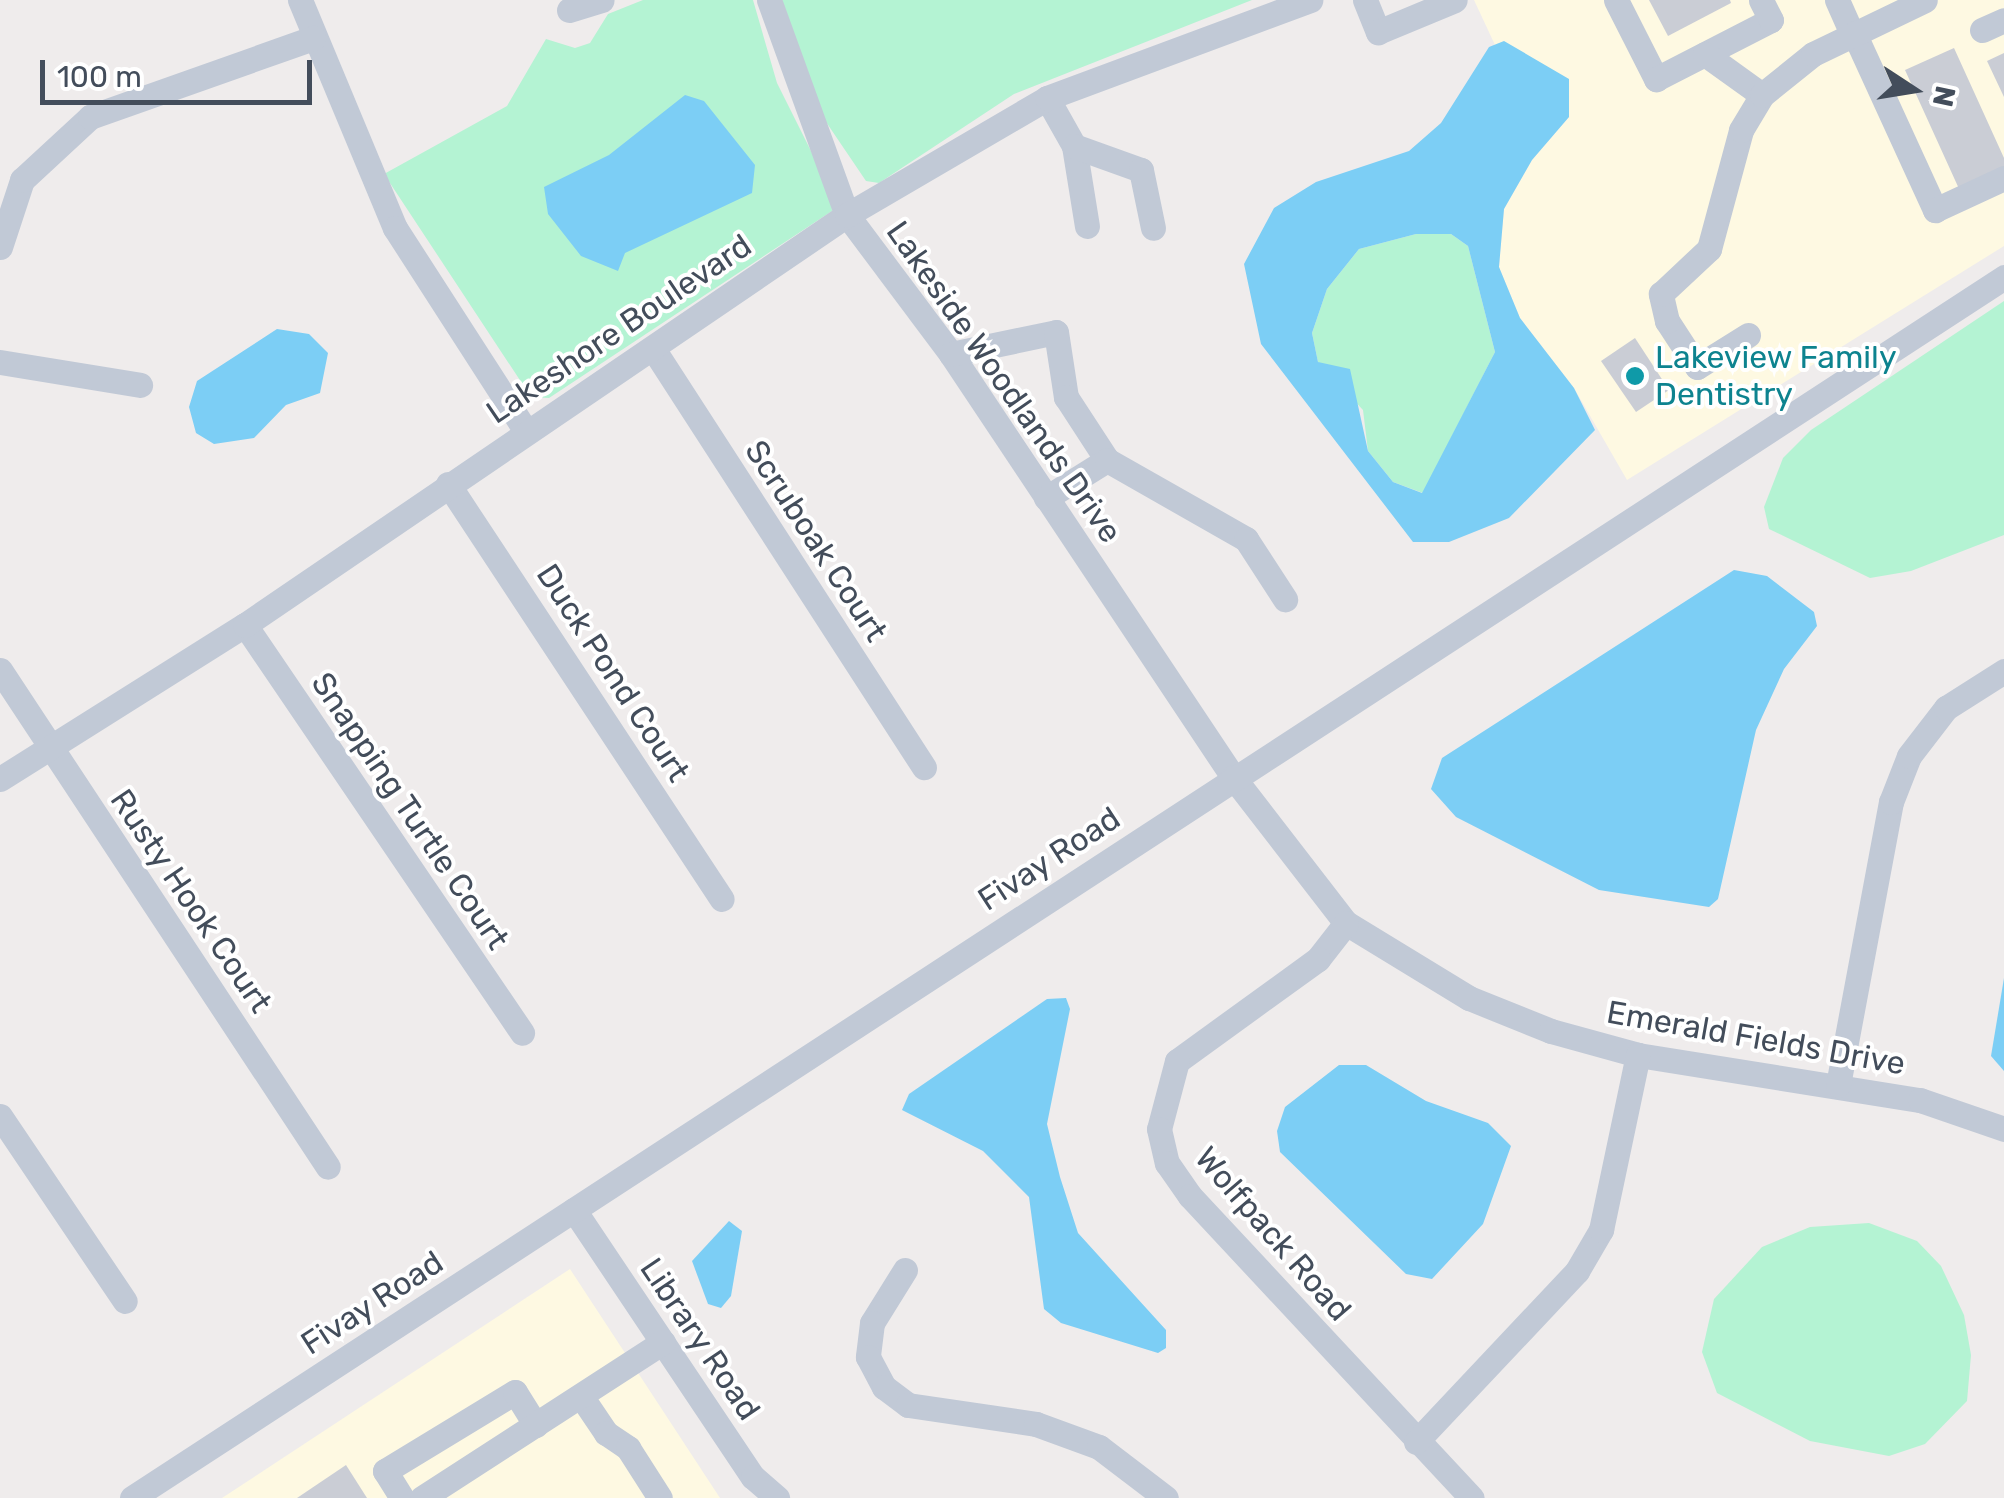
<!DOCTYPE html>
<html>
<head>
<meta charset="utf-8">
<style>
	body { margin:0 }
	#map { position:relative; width:2004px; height:1498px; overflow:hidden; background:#efecec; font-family:Rubik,sans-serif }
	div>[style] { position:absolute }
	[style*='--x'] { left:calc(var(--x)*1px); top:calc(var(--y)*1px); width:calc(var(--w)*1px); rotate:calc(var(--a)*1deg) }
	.commercial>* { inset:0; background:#fef9e2 }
	.green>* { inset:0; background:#b4f3d3 }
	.water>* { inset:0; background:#7ccef5 }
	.building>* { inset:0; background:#cacdd5 }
	.minor>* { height:25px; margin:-12.5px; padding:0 12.5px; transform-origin:12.5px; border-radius:12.5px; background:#c1c9d6 }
	.dots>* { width:28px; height:28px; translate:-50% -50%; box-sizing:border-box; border:5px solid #fff; border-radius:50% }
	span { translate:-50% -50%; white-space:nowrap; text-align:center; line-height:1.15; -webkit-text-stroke:8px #fff; paint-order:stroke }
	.street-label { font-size:32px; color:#434d5b }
	.culture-label { font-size:32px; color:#0d838f }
	.left { translate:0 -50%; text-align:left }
	.north { position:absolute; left:1864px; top:40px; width:100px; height:100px; -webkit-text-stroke:8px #fff; paint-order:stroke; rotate:102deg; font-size:28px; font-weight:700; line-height:40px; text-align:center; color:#434d5b }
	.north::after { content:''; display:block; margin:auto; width:35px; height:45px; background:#434d5b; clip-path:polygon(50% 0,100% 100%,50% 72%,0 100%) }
	.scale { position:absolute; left:40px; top:60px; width:272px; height:45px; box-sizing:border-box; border:5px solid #434d5b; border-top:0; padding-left:12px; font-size:30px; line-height:35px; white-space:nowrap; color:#434d5b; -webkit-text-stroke:8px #fff; paint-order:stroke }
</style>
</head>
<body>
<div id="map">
	<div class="commercial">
		<div style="clip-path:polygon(1474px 0,2004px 0,2004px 246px,1627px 480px,1574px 388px,1520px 318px,1499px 267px,1504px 209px,1532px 160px,1569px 117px,1504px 42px,1495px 45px)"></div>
		<div style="clip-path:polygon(570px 1269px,720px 1498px,222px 1498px)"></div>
	</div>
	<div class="green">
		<div style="clip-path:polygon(643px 0,753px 0,777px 83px,831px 191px,832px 211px,549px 398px,531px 397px,384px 174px,507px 106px,546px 39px,575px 48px,590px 43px,608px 14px)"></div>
		<div style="clip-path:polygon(782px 0,1252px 0,1014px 94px,879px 183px,866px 181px,824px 119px)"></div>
		<div style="clip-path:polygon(1416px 234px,1451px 234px,1468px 246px,1495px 352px,1423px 493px,1393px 482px,1368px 451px,1363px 410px,1318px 362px,1312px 333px,1327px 289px,1359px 249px)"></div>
		<div style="clip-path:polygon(2004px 301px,2004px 535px,1911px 571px,1870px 578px,1769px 529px,1764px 507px,1783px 458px,1811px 430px)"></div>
		<div style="clip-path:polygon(1869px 1223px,1917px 1241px,1941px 1266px,1964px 1315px,1971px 1355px,1967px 1401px,1925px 1444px,1889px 1456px,1810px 1441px,1717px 1393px,1702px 1352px,1714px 1299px,1762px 1247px,1810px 1227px)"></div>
	</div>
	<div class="water">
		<div style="clip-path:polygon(evenodd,1504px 41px,1569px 79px,1569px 117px,1532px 160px,1504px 209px,1499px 267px,1520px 318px,1574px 388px,1595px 430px,1509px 518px,1449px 542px,1413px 542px,1261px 344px,1244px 264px,1274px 208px,1316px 182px,1409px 151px,1441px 123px,1489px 47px,1504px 41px,1416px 234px,1451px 234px,1468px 246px,1495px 352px,1422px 493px,1393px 482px,1368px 451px,1350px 369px,1318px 362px,1312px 333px,1327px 289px,1359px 249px,1416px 234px)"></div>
		<div style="clip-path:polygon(685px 95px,704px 101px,755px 165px,752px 193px,625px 253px,618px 271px,581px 256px,548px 214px,544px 187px,609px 155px)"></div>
		<div style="clip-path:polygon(277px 329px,309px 334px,328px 353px,320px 393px,286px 405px,254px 438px,214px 444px,196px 433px,189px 407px,197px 381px)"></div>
		<div style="clip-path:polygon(1734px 570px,1767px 576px,1814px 612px,1817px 626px,1784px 669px,1756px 730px,1718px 899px,1709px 907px,1599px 890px,1456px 817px,1431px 789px,1442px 758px)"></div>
		<div style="clip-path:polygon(2004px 978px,2004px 1071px,1991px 1056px)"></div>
		<div style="clip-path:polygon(1066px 998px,1070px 1009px,1047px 1124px,1060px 1177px,1078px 1233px,1166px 1330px,1166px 1348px,1158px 1353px,1061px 1323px,1044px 1309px,1029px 1197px,983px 1151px,902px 1110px,909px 1094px,1047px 999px)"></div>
		<div style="clip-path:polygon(1339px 1065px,1366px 1065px,1426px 1101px,1488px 1123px,1511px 1146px,1483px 1224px,1432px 1279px,1406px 1274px,1280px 1152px,1277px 1131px,1285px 1107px)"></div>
		<div style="clip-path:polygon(729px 1221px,742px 1231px,731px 1296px,721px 1308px,708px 1304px,692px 1261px)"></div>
	</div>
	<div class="building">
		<div style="clip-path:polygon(1649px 0,1730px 0,1731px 3px,1668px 36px)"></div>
		<div style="clip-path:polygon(1954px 48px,2004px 158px,2004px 171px,1960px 191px,1905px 70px)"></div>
		<div style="clip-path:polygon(2004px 53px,2004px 97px,1987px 61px)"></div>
		<div style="clip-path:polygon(1635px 338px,1669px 390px,1636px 412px,1601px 361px)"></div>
		<div style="clip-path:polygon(346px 1465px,367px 1498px,297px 1498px)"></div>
	</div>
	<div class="minor">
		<div style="--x:300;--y:0;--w:247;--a:67.4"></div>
		<div style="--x:395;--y:228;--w:240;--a:57.2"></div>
		<div style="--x:769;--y:0;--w:229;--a:70.1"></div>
		<div style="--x:847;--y:215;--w:174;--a:53.2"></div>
		<div style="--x:951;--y:354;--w:508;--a:56.31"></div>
		<div style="--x:1233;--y:777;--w:185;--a:52.3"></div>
		<div style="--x:1346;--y:923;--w:144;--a:31.4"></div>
		<div style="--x:1469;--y:998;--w:88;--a:21.9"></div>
		<div style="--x:1551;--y:1031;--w:90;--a:15.4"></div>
		<div style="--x:1638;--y:1055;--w:286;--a:9.1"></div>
		<div style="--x:1920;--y:1100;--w:89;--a:19"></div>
		<div style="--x:1365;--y:0;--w:35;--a:68"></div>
		<div style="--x:1378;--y:32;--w:83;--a:-22.6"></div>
		<div style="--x:1616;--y:0;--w:89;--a:63.1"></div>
		<div style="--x:1656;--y:79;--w:129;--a:-27.2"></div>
		<div style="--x:1771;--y:20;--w:22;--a:-117"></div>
		<div style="--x:1837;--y:0;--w:37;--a:66"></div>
		<div style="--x:569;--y:10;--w:34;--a:-17"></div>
		<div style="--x:1982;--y:30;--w:24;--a:-24"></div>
		<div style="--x:1854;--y:33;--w:195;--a:65.4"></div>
		<div style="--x:1935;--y:210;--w:76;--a:-24.9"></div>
		<div style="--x:1705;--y:54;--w:70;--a:35.7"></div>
		<div style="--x:1047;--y:98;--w:55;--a:60.6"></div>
		<div style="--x:1074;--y:146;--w:81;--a:80.8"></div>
		<div style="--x:1074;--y:146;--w:71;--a:19.7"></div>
		<div style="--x:1141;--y:170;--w:59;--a:78.3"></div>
		<div style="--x:0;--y:247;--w:71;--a:-71.8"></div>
		<div style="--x:22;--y:180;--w:93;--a:-42.8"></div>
		<div style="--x:90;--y:117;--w:237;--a:-19.5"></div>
		<div style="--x:1748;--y:335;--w:60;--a:147.9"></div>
		<div style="--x:1697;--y:367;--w:55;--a:-123.1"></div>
		<div style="--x:1667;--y:321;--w:28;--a:-103"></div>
		<div style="--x:1661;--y:294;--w:66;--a:-43.2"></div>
		<div style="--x:1709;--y:249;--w:123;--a:-74.9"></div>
		<div style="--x:1741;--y:130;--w:41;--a:-59"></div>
		<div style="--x:1762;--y:95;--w:65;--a:-38.8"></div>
		<div style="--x:1813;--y:54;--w:124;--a:-25.7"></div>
		<div style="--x:654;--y:350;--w:497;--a:57.1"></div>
		<div style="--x:951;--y:354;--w:107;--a:-11.8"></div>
		<div style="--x:1056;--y:332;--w:66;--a:81.3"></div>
		<div style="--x:1066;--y:397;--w:75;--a:56.9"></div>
		<div style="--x:0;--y:362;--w:142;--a:9.3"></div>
		<div style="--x:448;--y:484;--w:497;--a:56.6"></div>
		<div style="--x:1046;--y:498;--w:72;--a:-31.9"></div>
		<div style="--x:1107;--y:460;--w:160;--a:29.6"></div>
		<div style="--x:1246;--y:539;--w:72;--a:57"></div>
		<div style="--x:245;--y:625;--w:493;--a:55.8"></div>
		<div style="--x:0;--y:670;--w:595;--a:56.58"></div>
		<div style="--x:0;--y:779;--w:289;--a:-32.2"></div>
		<div style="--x:245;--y:625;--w:728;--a:-34.26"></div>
		<div style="--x:847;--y:215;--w:232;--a:-30.3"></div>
		<div style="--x:1047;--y:98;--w:281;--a:-20.4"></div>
		<div style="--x:1346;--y:923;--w:46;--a:127.9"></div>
		<div style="--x:1318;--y:959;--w:174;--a:144.1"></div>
		<div style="--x:1177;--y:1061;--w:70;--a:104.8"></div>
		<div style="--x:1159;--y:1129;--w:35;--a:77"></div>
		<div style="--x:1167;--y:1163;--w:40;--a:55.1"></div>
		<div style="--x:1190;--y:1196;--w:413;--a:47"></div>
		<div style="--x:1838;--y:1085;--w:288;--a:-79.4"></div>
		<div style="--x:1891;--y:802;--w:49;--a:-68.6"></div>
		<div style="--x:1909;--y:756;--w:61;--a:-52.4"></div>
		<div style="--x:1946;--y:708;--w:69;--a:-32.5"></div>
		<div style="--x:0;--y:1116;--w:223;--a:56"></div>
		<div style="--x:574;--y:1210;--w:321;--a:56.2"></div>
		<div style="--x:753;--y:1477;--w:32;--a:41"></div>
		<div style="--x:905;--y:1270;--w:62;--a:121.9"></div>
		<div style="--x:872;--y:1323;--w:34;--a:97"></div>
		<div style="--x:868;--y:1357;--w:34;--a:62"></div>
		<div style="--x:884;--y:1387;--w:30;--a:37"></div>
		<div style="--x:908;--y:1405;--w:129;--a:8.4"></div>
		<div style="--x:1036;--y:1424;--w:67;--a:20.1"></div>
		<div style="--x:1099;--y:1447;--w:84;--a:37.3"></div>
		<div style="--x:581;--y:1396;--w:45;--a:56"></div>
		<div style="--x:606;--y:1433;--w:27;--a:34"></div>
		<div style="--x:628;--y:1448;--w:59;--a:57.4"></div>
		<div style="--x:1416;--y:1442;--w:235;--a:-46.7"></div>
		<div style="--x:1577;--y:1271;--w:48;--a:-59.7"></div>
		<div style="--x:1601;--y:1230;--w:179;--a:-78.1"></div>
		<div style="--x:132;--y:1498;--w:2235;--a:-33.11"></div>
		<div style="--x:402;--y:1498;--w:32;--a:-122"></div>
		<div style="--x:385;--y:1471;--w:152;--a:-31.3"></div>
		<div style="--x:515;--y:1392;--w:39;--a:58"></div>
		<div style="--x:422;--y:1498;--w:287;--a:-32.9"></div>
	</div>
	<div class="dots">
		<div style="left:1635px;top:376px;background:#0f9aa8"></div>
	</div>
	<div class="street-label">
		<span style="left:619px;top:329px;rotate:-34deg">Lakeshore Boulevard</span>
		<span style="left:1004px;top:382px;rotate:55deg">Lakeside Woodlands Drive</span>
		<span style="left:816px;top:541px;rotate:57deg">Scruboak Court</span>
		<span style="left:613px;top:673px;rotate:57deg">Duck Pond Court</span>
		<span style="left:410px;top:811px;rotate:56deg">Snapping Turtle Court</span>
		<span style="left:1049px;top:859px;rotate:-33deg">Fivay Road</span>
		<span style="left:191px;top:901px;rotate:56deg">Rusty Hook Court</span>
		<span style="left:1756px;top:1038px;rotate:10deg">Emerald Fields Drive</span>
		<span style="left:1273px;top:1234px;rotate:49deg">Wolfpack Road</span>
		<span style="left:372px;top:1303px;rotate:-33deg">Fivay Road</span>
		<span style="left:700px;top:1339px;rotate:56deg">Library Road</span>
	</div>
	<div class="culture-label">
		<span class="left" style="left:1655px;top:376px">Lakeview Family<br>Dentistry</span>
	</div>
	<div class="north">N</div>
	<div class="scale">100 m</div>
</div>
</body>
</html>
